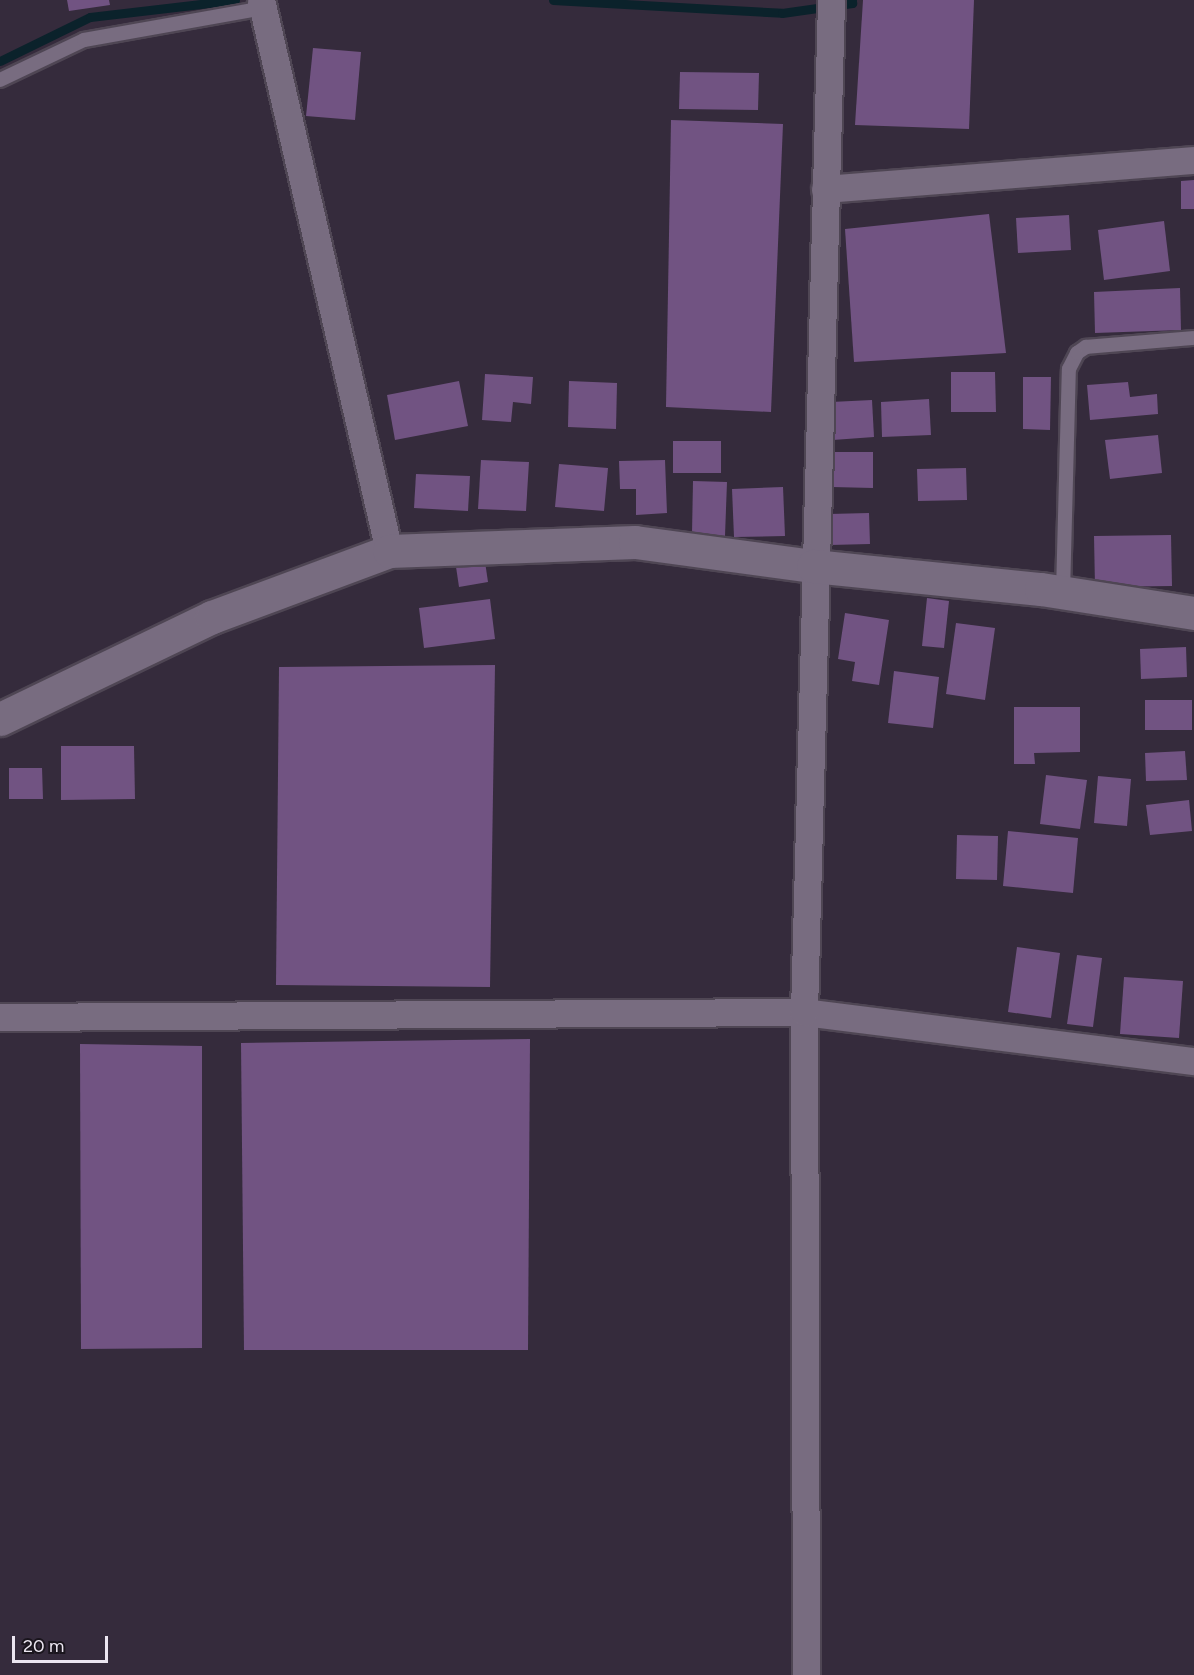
<!DOCTYPE html>
<html>
<head>
<meta charset="utf-8">
<style>
	body { margin:0 }
	#map { position:relative; width:1194px; height:1675px; overflow:hidden; background:#352b3c; font-family:Figtree,sans-serif }
	div>[style] { position:absolute }
	[style*='--x'] { left:calc(var(--x)*1px); top:calc(var(--y)*1px); width:calc(var(--w)*1px); rotate:calc(var(--a)*1deg) }
	.stream>* { height:9px; margin:-4.5px; padding:0 4.5px; transform-origin:4.5px; border-radius:4.5px; background:#0b222b }
	.building>* { inset:0; background:#715382 }
	.roads { filter:drop-shadow(2px 0 #4f4654) drop-shadow(-2px 0 #4f4654) drop-shadow(0 2px #4f4654) drop-shadow(0 -2px #4f4654) }
	.lane>* { height:14px; margin:-7px; padding:0 7px; transform-origin:7px; border-radius:7px; background:#786c80 }
	.street>* { height:27px; margin:-13.5px; padding:0 13.5px; transform-origin:13.5px; border-radius:13.5px; background:#786c80 }
	.secondary>* { height:33px; margin:-16.5px; padding:0 16.5px; transform-origin:16.5px; border-radius:16.5px; background:#786c80 }
	span { translate:-50% -50%; white-space:nowrap; text-align:center; line-height:1.15; -webkit-text-stroke:4.5px #1a151d; paint-order:stroke }
	.scale { position:absolute; left:12px; top:1636px; width:96px; height:27px; box-sizing:border-box; border:3px solid #ece6f1; border-top:0; padding-left:8px; font-size:18px; line-height:21px; white-space:nowrap; color:#ece6f1; -webkit-text-stroke:4px #1a151d; paint-order:stroke }
</style>
</head>
<body>
<div id="map">
	<div class="stream">
		<div style="--x:553;--y:0;--w:229;--a:3.2"></div>
		<div style="--x:782;--y:13;--w:71;--a:-8.1"></div>
		<div style="--x:852;--y:3;--w:3;--a:-90"></div>
		<div style="--x:0;--y:61;--w:100;--a:-26.1"></div>
		<div style="--x:90;--y:17;--w:146;--a:-6.7"></div>
	</div>
	<div class="building">
		<div style="clip-path:polygon(67px 0,109px 0,110px 5px,69px 11px)"></div>
		<div style="clip-path:polygon(863px 0,974px 0,969px 129px,855px 125px)"></div>
		<div style="clip-path:polygon(313px 48px,361px 52px,355px 120px,306px 116px)"></div>
		<div style="clip-path:polygon(680px 72px,759px 73px,758px 110px,679px 109px)"></div>
		<div style="clip-path:polygon(671px 120px,783px 124px,771px 412px,666px 407px)"></div>
		<div style="clip-path:polygon(1194px 180px,1194px 209px,1181px 209px,1181px 181px)"></div>
		<div style="clip-path:polygon(989px 214px,1006px 353px,854px 362px,845px 229px)"></div>
		<div style="clip-path:polygon(1069px 215px,1071px 250px,1018px 253px,1016px 218px)"></div>
		<div style="clip-path:polygon(1164px 221px,1170px 271px,1104px 280px,1098px 230px)"></div>
		<div style="clip-path:polygon(1180px 288px,1181px 330px,1095px 333px,1094px 292px)"></div>
		<div style="clip-path:polygon(951px 372px,995px 372px,996px 412px,951px 412px)"></div>
		<div style="clip-path:polygon(485px 374px,533px 377px,531px 404px,513px 402px,511px 422px,482px 420px)"></div>
		<div style="clip-path:polygon(1023px 377px,1051px 377px,1050px 430px,1023px 429px)"></div>
		<div style="clip-path:polygon(459px 381px,468px 426px,395px 440px,387px 395px)"></div>
		<div style="clip-path:polygon(569px 381px,617px 383px,616px 429px,568px 427px)"></div>
		<div style="clip-path:polygon(1128px 382px,1130px 397px,1157px 394px,1158px 414px,1090px 420px,1087px 385px)"></div>
		<div style="clip-path:polygon(929px 399px,931px 435px,882px 437px,881px 402px)"></div>
		<div style="clip-path:polygon(872px 400px,874px 437px,833px 440px,831px 402px)"></div>
		<div style="clip-path:polygon(1158px 435px,1162px 473px,1110px 479px,1105px 440px)"></div>
		<div style="clip-path:polygon(673px 441px,721px 441px,721px 473px,673px 473px)"></div>
		<div style="clip-path:polygon(832px 452px,873px 452px,873px 488px,832px 487px)"></div>
		<div style="clip-path:polygon(481px 460px,529px 462px,526px 511px,478px 509px)"></div>
		<div style="clip-path:polygon(665px 460px,667px 513px,636px 515px,636px 489px,620px 489px,619px 461px)"></div>
		<div style="clip-path:polygon(559px 464px,608px 468px,604px 511px,555px 507px)"></div>
		<div style="clip-path:polygon(966px 468px,967px 500px,918px 501px,917px 469px)"></div>
		<div style="clip-path:polygon(416px 474px,470px 476px,468px 511px,414px 508px)"></div>
		<div style="clip-path:polygon(693px 481px,727px 482px,725px 536px,692px 534px)"></div>
		<div style="clip-path:polygon(783px 487px,785px 536px,734px 537px,732px 489px)"></div>
		<div style="clip-path:polygon(869px 513px,870px 544px,830px 545px,829px 514px)"></div>
		<div style="clip-path:polygon(1171px 535px,1172px 586px,1095px 587px,1094px 536px)"></div>
		<div style="clip-path:polygon(484px 555px,488px 582px,459px 587px,455px 560px)"></div>
		<div style="clip-path:polygon(927px 598px,949px 601px,944px 648px,922px 646px)"></div>
		<div style="clip-path:polygon(490px 599px,495px 639px,424px 648px,419px 608px)"></div>
		<div style="clip-path:polygon(845px 613px,889px 620px,879px 685px,852px 681px,855px 662px,838px 659px)"></div>
		<div style="clip-path:polygon(956px 623px,995px 628px,985px 700px,946px 694px)"></div>
		<div style="clip-path:polygon(1186px 647px,1187px 677px,1141px 679px,1140px 649px)"></div>
		<div style="clip-path:polygon(495px 665px,490px 987px,276px 985px,279px 667px)"></div>
		<div style="clip-path:polygon(894px 671px,939px 677px,933px 728px,888px 723px)"></div>
		<div style="clip-path:polygon(1145px 700px,1192px 700px,1192px 730px,1145px 730px)"></div>
		<div style="clip-path:polygon(1014px 707px,1080px 707px,1080px 752px,1034px 753px,1035px 764px,1014px 764px)"></div>
		<div style="clip-path:polygon(61px 746px,134px 746px,135px 799px,61px 800px)"></div>
		<div style="clip-path:polygon(1185px 751px,1187px 780px,1146px 781px,1145px 753px)"></div>
		<div style="clip-path:polygon(9px 768px,42px 768px,43px 799px,9px 799px)"></div>
		<div style="clip-path:polygon(1046px 775px,1087px 780px,1080px 829px,1040px 824px)"></div>
		<div style="clip-path:polygon(1098px 776px,1131px 779px,1127px 826px,1094px 823px)"></div>
		<div style="clip-path:polygon(1189px 800px,1192px 831px,1150px 835px,1146px 805px)"></div>
		<div style="clip-path:polygon(1008px 831px,1078px 838px,1073px 893px,1003px 886px)"></div>
		<div style="clip-path:polygon(957px 835px,998px 836px,997px 880px,956px 879px)"></div>
		<div style="clip-path:polygon(1017px 947px,1060px 953px,1051px 1018px,1008px 1012px)"></div>
		<div style="clip-path:polygon(1077px 955px,1102px 958px,1093px 1027px,1067px 1024px)"></div>
		<div style="clip-path:polygon(1124px 977px,1183px 981px,1179px 1038px,1120px 1034px)"></div>
		<div style="clip-path:polygon(530px 1039px,528px 1350px,244px 1350px,241px 1043px)"></div>
		<div style="clip-path:polygon(80px 1044px,202px 1046px,202px 1348px,81px 1349px)"></div>
	</div>
	<div class="roads">
		<div class="lane">
			<div style="--x:0;--y:80;--w:93;--a:-25.5"></div>
			<div style="--x:84;--y:40;--w:182;--a:-10.1"></div>
			<div style="--x:1063;--y:593;--w:224;--a:-88.5"></div>
			<div style="--x:1069;--y:369;--w:18;--a:-63"></div>
			<div style="--x:1077;--y:353;--w:11;--a:-34"></div>
			<div style="--x:1086;--y:347;--w:108;--a:-4.8"></div>
		</div>
		<div class="street">
			<div style="--x:261;--y:0;--w:566;--a:76.92"></div>
			<div style="--x:825;--y:189;--w:370;--a:-4.5"></div>
			<div style="--x:0;--y:1017;--w:804;--a:-0.36"></div>
			<div style="--x:804;--y:1012;--w:393;--a:7.2"></div>
			<div style="--x:806;--y:1675;--w:663;--a:-90.17"></div>
			<div style="--x:804;--y:1012;--w:1012;--a:-88.47"></div>
		</div>
		<div class="secondary">
			<div style="--x:0;--y:719;--w:235;--a:-25.7"></div>
			<div style="--x:212;--y:617;--w:189;--a:-20.4"></div>
			<div style="--x:389;--y:551;--w:246;--a:-2.1"></div>
			<div style="--x:635;--y:542;--w:180;--a:7.7"></div>
			<div style="--x:813;--y:566;--w:229;--a:5.8"></div>
			<div style="--x:1041;--y:589;--w:155;--a:8.9"></div>
		</div>
	</div>
	<div class="scale">20 m</div>
</div>
</body>
</html>
